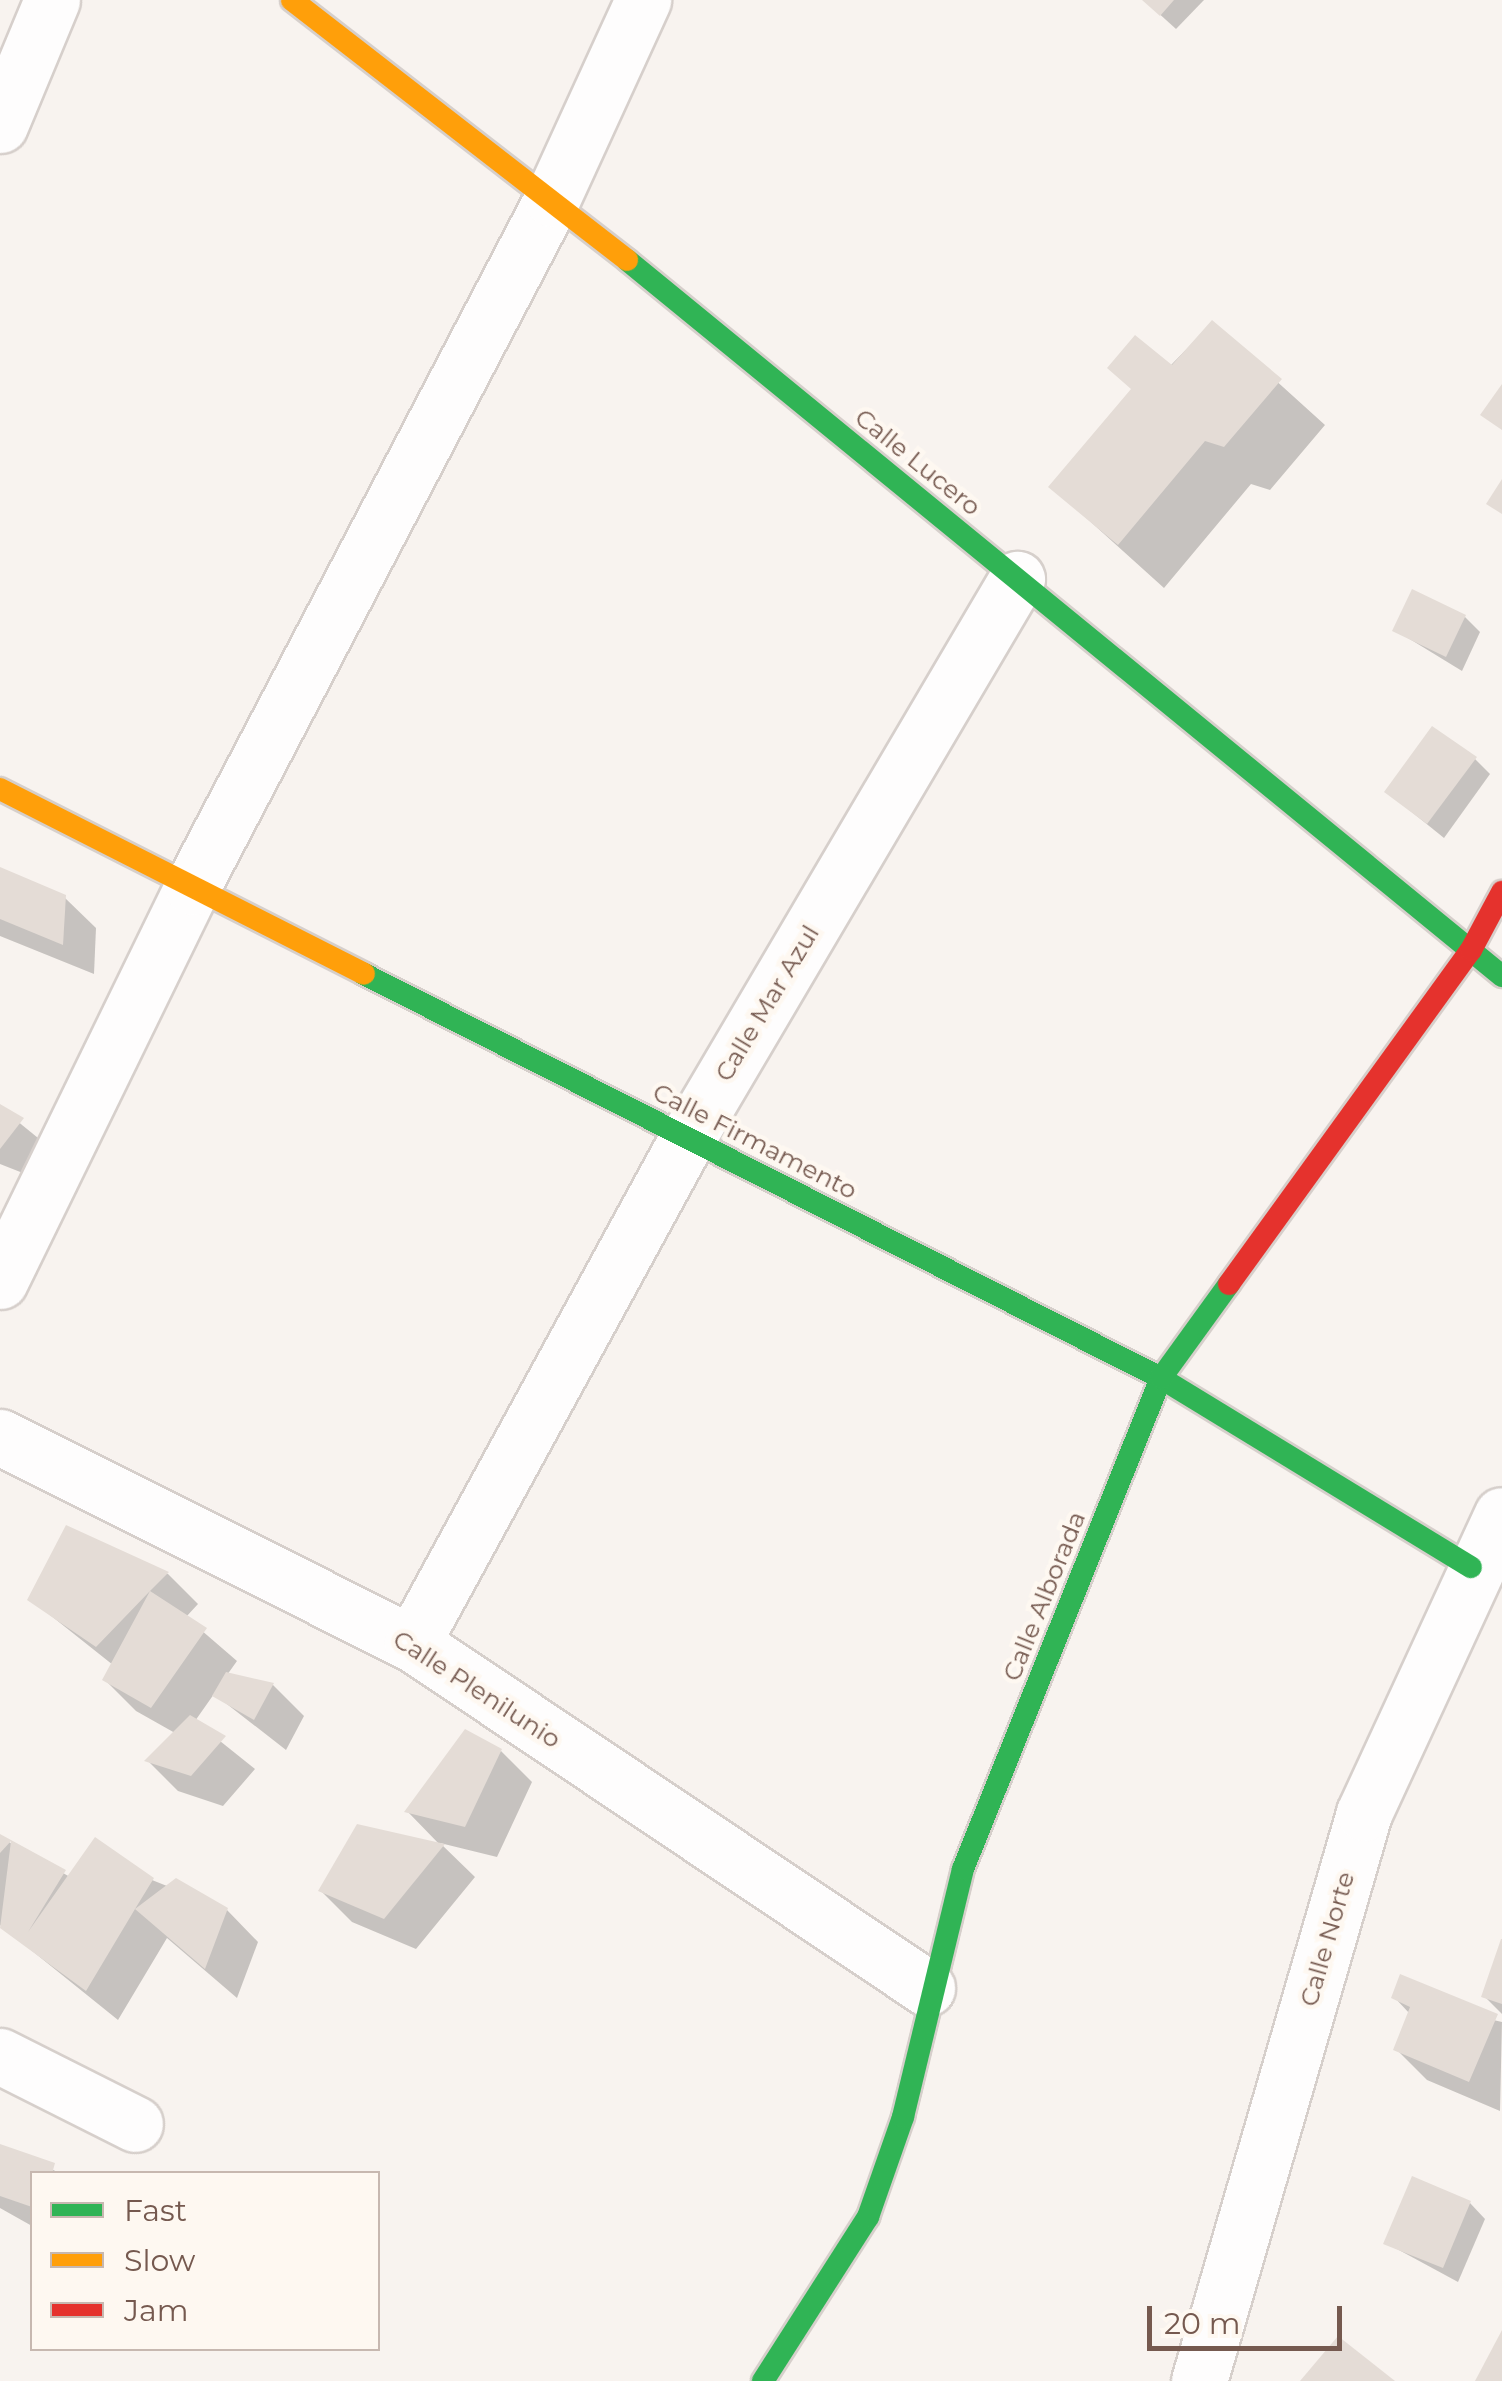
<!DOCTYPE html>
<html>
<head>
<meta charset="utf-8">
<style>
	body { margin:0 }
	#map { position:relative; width:1502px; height:2381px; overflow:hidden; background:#f8f3ef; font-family:Montserrat,sans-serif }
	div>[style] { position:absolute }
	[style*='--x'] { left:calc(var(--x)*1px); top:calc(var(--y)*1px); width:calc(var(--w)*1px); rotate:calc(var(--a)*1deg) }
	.shadow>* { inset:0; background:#0003 }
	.building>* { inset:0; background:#e4dcd6 }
	.roads { filter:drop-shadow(2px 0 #d6cfcb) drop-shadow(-2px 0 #d6cfcb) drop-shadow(0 2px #d6cfcb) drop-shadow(0 -2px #d6cfcb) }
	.street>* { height:55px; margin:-27.5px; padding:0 27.5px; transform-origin:27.5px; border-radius:27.5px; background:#fefdfd }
	.fast>* { height:22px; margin:-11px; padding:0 11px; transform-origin:11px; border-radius:11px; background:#30b455 }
	.slow>* { height:22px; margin:-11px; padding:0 11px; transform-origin:11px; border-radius:11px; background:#ff9f0a }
	.jam>* { height:22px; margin:-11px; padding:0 11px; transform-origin:11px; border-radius:11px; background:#e5322d }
	span { translate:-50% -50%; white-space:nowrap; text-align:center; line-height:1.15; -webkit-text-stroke:9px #fef8f1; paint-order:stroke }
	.street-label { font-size:25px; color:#75594f }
	.legend { position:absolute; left:30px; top:2171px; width:350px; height:180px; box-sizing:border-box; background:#fef8f1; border:2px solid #c7b8b0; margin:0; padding:12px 18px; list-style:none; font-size:30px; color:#75594f }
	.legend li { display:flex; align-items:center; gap:20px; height:50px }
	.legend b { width:50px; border:2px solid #c7b8b0 }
	.scale { position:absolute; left:1147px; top:2306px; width:195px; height:45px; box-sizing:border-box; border:5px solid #75594f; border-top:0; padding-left:12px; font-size:30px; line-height:35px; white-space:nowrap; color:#75594f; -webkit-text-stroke:8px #fef8f1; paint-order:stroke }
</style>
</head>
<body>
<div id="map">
	<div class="shadow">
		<div style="clip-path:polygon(1144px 0,1204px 0,1176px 29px)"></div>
		<div style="clip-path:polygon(1212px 323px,1325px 425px,1270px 490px,1251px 484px,1164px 588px,1052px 487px)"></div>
		<div style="clip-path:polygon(1465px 617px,1480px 632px,1462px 671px,1395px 630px)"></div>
		<div style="clip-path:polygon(1475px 759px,1490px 774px,1444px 838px,1387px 792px)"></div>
		<div style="clip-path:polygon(0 870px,64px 897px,96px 928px,94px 974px,0 936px)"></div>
		<div style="clip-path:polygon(0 1107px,54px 1151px,33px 1177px,0 1164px)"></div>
		<div style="clip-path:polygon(67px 1528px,168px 1574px,198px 1604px,186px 1617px,237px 1661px,227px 1675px,273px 1685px,304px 1716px,286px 1750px,214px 1694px,195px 1721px,255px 1769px,223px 1806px,178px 1791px,148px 1761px,175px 1733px,136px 1711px,105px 1680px,113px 1665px,30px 1599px)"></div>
		<div style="clip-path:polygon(501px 1751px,532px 1782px,497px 1857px,440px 1843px,475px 1877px,416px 1949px,352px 1922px,321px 1891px,441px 1846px,407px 1811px)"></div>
		<div style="clip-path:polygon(0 1837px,70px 1877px,152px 1880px,227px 1910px,258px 1942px,237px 1998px,167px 1938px,118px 2020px,0 1925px)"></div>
		<div style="clip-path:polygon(1502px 1945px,1502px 2014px,1484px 1996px)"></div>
		<div style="clip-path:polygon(1394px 1997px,1502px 2022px,1500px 2111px,1427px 2080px,1396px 2049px,1410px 2014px)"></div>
		<div style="clip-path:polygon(0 2146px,62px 2174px,32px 2174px,32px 2226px,0 2208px)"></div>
		<div style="clip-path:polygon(1470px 2203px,1485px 2219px,1458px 2282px,1386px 2243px)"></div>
	</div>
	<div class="building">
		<div style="clip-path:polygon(1142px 0,1174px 0,1160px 16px)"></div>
		<div style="clip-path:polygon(1212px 320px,1282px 379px,1224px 447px,1205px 441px,1118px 545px,1048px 487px,1131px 389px,1107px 368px,1135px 335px,1172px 365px)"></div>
		<div style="clip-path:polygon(1502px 384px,1502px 430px,1480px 415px)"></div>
		<div style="clip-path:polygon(1502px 479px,1502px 514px,1486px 504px)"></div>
		<div style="clip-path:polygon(1412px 589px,1466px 615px,1446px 657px,1392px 631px)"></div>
		<div style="clip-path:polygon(1432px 726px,1477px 757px,1427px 824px,1384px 792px)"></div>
		<div style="clip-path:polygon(0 867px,66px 895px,63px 945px,0 919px)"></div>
		<div style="clip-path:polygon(0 1104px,24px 1118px,0 1149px)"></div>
		<div style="clip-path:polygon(66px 1525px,169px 1572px,150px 1591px,207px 1628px,151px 1708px,102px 1680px,150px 1591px,96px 1647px,27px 1600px)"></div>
		<div style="clip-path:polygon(226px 1672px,274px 1683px,254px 1720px,212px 1696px)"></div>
		<div style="clip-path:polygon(190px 1715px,226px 1736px,191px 1776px,144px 1761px)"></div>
		<div style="clip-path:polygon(465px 1729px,502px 1749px,465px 1827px,404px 1812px)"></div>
		<div style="clip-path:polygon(357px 1824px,445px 1844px,384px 1919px,318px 1891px)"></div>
		<div style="clip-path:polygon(0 1834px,66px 1870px,28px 1932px,95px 1837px,154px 1878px,135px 1909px,176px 1878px,228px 1908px,205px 1969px,135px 1909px,86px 1991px,0 1928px,11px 1841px,0 1853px)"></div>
		<div style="clip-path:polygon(1501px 1939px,1502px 1939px,1502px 2004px,1481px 1997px)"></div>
		<div style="clip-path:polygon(1400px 1974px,1498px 2014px,1469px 2082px,1393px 2050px,1410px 2007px,1391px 1998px)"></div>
		<div style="clip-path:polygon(0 2144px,55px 2163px,52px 2174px,32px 2174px,32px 2207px,0 2196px)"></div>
		<div style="clip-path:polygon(1412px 2176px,1471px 2201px,1443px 2268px,1383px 2244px)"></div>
		<div style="clip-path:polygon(1502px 2330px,1502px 2381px,1475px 2381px)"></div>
		<div style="clip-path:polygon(1338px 2336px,1395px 2381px,1300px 2381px)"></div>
	</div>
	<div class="roads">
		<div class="street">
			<div style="--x:0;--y:125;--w:135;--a:-67.4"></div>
			<div style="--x:0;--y:1281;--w:438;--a:-64"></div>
			<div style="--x:192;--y:887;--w:776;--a:-62.38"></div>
			<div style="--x:552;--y:199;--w:219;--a:-65.4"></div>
			<div style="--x:0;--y:1437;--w:461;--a:26.6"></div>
			<div style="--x:412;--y:1643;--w:620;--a:33.82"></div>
			<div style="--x:412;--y:1643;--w:576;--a:-61.39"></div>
			<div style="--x:688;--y:1137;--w:648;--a:-59.48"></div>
			<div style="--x:0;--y:2056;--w:151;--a:26.7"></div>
			<div style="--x:1199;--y:2381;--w:591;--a:-73.8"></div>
			<div style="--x:1364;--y:1813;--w:328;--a:-65.2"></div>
		</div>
		<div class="fast">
			<div style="--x:627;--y:260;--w:1131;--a:39.29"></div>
			<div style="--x:364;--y:974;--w:894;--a:26.88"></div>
			<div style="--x:1161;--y:1378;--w:363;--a:31.4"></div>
			<div style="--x:763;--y:2381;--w:195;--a:-57.4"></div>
			<div style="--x:868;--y:2217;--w:106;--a:-70.7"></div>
			<div style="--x:903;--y:2117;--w:255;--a:-76.4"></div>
			<div style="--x:963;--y:1869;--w:529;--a:-68.04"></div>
			<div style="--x:1161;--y:1378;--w:116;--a:-54.1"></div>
		</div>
		<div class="slow">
			<div style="--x:292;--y:0;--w:424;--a:37.8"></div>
			<div style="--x:0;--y:789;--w:408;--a:26.9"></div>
		</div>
		<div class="jam">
			<div style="--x:1229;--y:1284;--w:412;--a:-54.1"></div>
			<div style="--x:1471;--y:950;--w:66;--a:-61.9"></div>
		</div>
	</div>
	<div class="street-label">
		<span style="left:918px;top:462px;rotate:39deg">Calle Lucero</span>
		<span style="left:767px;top:1003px;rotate:-59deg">Calle Mar Azul</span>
		<span style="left:755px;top:1141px;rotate:27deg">Calle Firmamento</span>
		<span style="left:1044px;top:1596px;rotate:-68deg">Calle Alborada</span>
		<span style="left:477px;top:1689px;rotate:33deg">Calle Plenilunio</span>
		<span style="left:1327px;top:1939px;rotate:-74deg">Calle Norte</span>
	</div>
	<ul class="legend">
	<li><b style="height:12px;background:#30b455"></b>Fast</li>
	<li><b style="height:12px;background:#ff9f0a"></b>Slow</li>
	<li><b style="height:12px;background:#e5322d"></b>Jam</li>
	</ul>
	<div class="scale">20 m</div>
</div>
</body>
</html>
